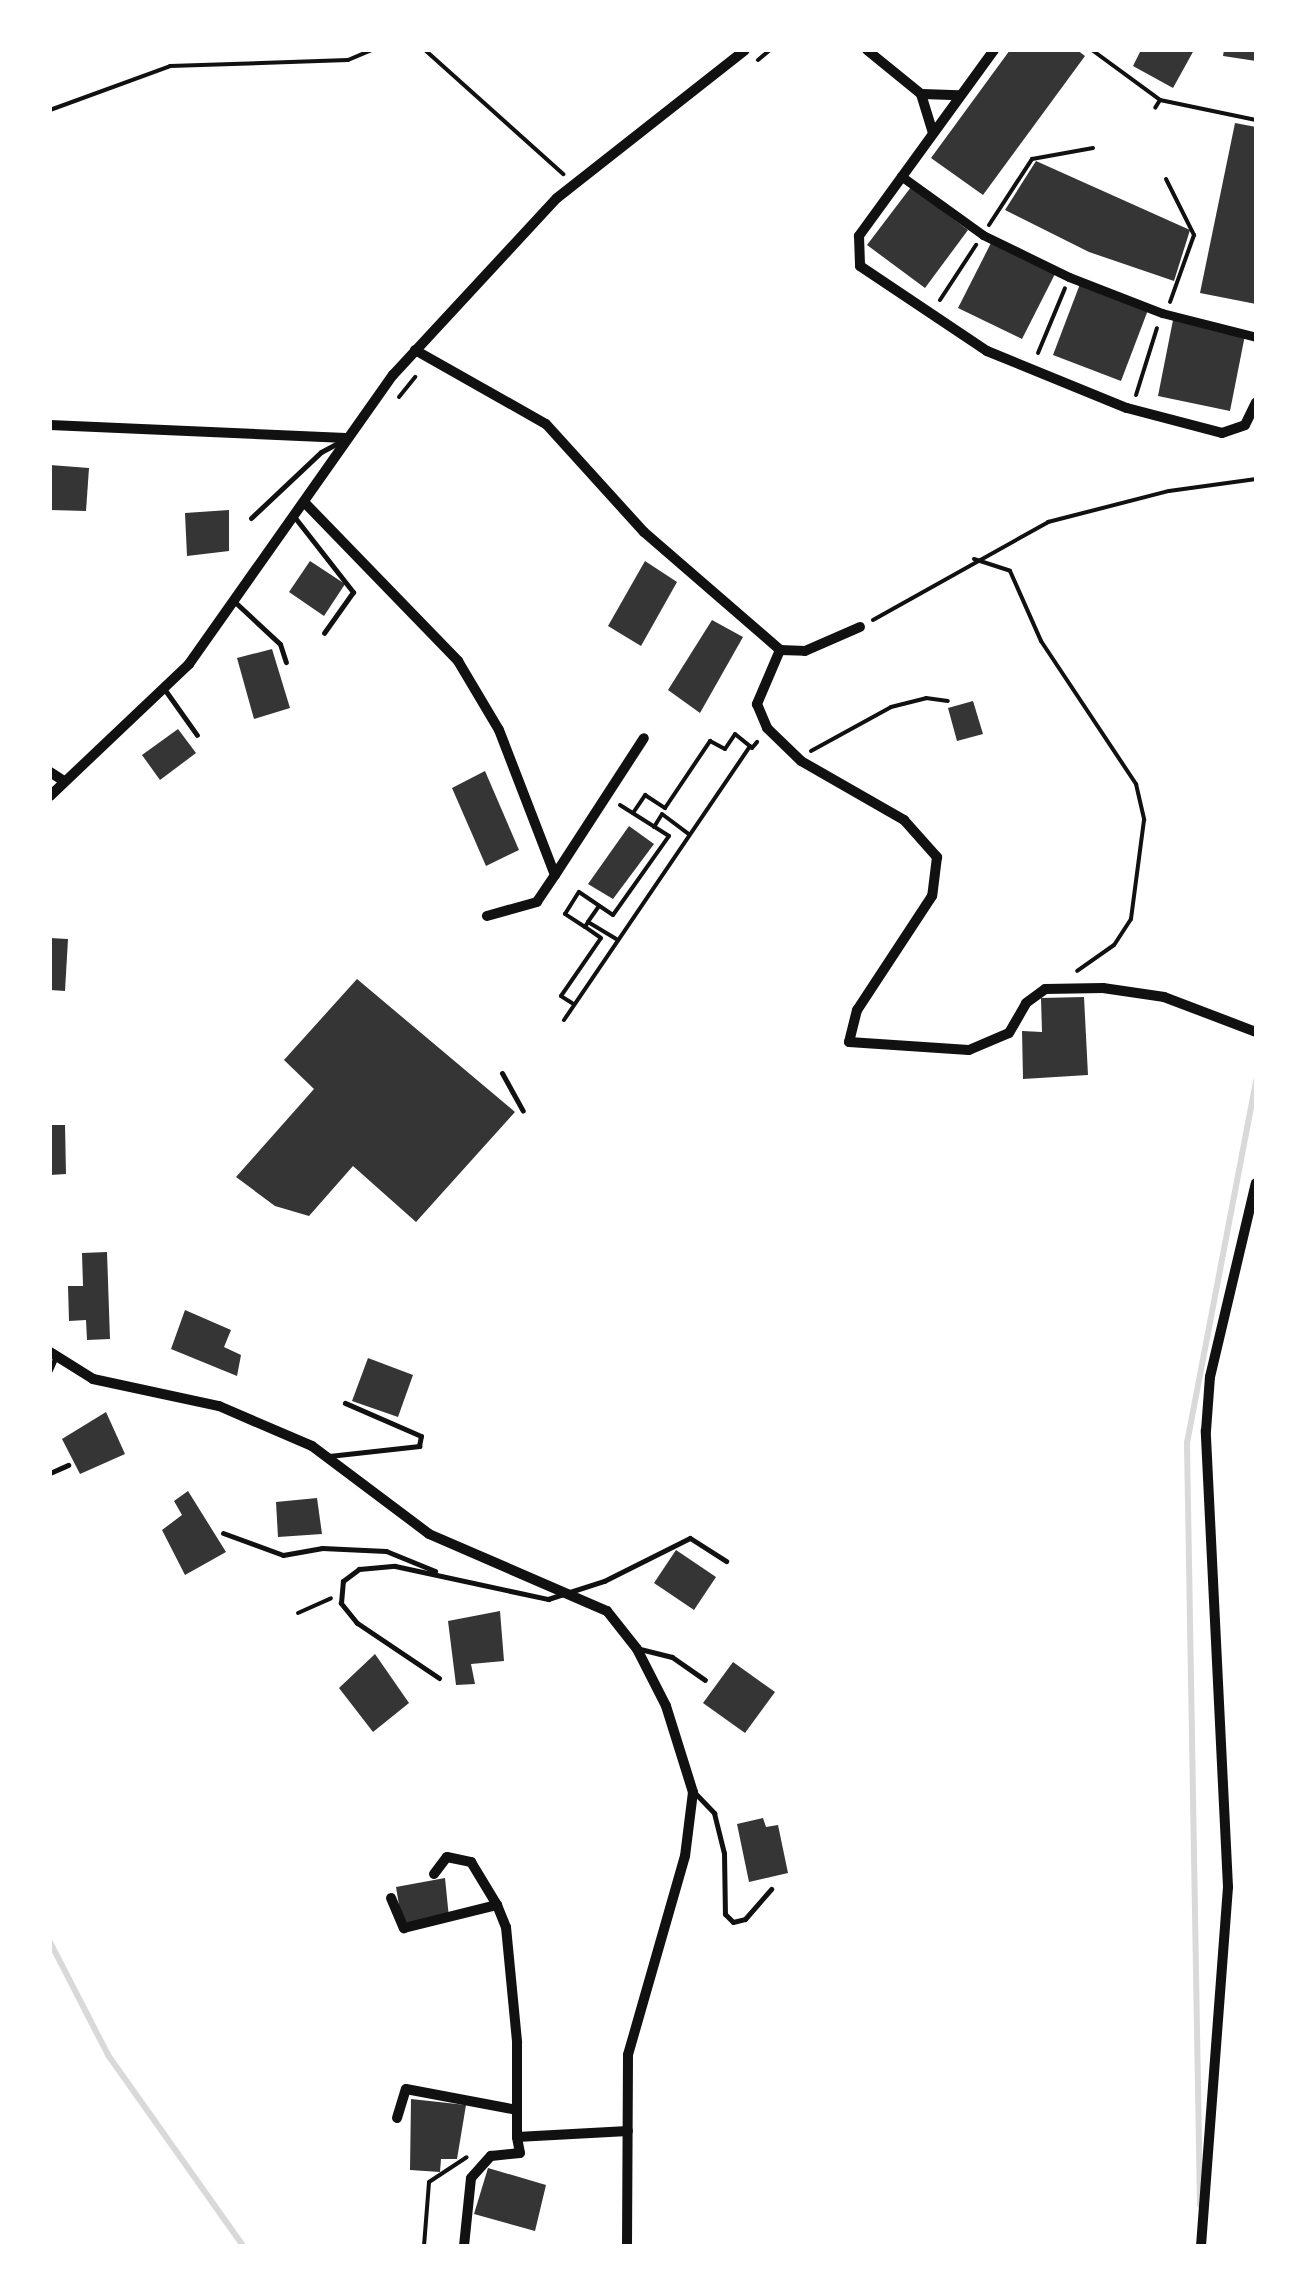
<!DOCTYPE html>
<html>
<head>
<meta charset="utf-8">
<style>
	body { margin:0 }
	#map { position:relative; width:1306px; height:2296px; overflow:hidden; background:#fff; font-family:"Exo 2",sans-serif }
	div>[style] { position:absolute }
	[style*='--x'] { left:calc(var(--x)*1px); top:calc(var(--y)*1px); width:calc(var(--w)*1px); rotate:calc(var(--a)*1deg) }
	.stream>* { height:6px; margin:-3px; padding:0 3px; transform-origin:3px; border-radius:3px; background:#d9d9d9 }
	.building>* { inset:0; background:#353535 }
	.path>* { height:4px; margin:-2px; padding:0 2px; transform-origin:2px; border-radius:2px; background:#111 }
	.service>* { height:5px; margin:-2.5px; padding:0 2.5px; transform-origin:2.5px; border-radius:2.5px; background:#111 }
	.pedestrian>* { height:9px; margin:-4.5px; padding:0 4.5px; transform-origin:4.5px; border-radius:4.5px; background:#111 }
	.minor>* { height:10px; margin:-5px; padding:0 5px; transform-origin:5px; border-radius:5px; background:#111 }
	span { translate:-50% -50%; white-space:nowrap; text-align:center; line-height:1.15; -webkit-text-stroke:8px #fff; paint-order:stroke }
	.frame { position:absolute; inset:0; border:52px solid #fff; pointer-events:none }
</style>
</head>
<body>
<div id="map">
	<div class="stream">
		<div style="--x:50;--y:1942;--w:127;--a:62.8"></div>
		<div style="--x:108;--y:2055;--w:234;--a:54.7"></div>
		<div style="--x:1200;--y:2205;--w:762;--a:-90.98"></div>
		<div style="--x:1187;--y:1443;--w:369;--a:-79.2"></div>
	</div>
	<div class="building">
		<div style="clip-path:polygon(1010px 50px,1077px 50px,1085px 56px,983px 195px,931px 158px)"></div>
		<div style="clip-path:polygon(1141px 50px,1194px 50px,1173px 88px,1133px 66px)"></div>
		<div style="clip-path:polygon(1224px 50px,1256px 50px,1256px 61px,1223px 56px)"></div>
		<div style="clip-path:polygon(1235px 123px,1256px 127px,1256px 304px,1200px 293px)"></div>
		<div style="clip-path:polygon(1036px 161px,1190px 230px,1174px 281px,1089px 252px,1005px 210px)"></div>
		<div style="clip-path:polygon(911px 187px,968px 230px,925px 288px,867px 245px)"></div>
		<div style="clip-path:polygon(992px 241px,1056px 272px,1022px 339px,958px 308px)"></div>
		<div style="clip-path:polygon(1080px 284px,1148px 310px,1121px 381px,1053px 355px)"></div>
		<div style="clip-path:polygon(1173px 320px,1245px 335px,1230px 411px,1158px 396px)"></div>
		<div style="clip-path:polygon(50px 465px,89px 468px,86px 511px,50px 510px)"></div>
		<div style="clip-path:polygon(229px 510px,229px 551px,187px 556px,185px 513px)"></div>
		<div style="clip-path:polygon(310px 561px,345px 584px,324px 616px,289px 592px)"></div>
		<div style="clip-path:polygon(645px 561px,677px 582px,641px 646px,608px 626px)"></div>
		<div style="clip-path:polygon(712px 620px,743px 637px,700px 713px,668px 690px)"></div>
		<div style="clip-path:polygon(272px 649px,290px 708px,254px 719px,237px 658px)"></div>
		<div style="clip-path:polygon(973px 701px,983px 734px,957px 741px,948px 708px)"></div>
		<div style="clip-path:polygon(178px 729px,196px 753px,160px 780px,142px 755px)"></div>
		<div style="clip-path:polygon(485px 771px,519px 850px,486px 866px,452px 788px)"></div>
		<div style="clip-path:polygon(629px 826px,654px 844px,613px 899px,588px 884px)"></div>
		<div style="clip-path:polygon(50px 938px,68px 939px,65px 991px,50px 990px)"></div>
		<div style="clip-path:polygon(357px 979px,515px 1112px,416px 1222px,353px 1166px,309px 1216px,275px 1206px,236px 1177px,314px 1089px,284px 1060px)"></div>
		<div style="clip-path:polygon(1084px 997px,1088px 1075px,1023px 1079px,1022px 1031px,1042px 1032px,1041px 998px)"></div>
		<div style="clip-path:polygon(50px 1125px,65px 1125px,66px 1174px,50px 1175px)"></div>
		<div style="clip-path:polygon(107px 1252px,110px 1339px,87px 1340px,86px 1320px,69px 1321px,68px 1286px,83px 1286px,82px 1253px)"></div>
		<div style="clip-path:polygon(185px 1310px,231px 1330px,224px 1347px,241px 1355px,237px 1376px,171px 1349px)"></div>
		<div style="clip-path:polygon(368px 1358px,413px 1375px,398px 1417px,352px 1401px)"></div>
		<div style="clip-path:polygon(106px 1412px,125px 1454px,80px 1474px,62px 1439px)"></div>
		<div style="clip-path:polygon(188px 1491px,226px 1552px,185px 1575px,162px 1530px,182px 1515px,174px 1501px)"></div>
		<div style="clip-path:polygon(317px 1498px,322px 1534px,278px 1537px,276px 1502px)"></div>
		<div style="clip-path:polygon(676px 1550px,716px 1577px,694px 1610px,654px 1583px)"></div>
		<div style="clip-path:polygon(500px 1611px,504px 1661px,471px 1664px,475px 1684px,456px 1685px,448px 1621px)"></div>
		<div style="clip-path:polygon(375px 1654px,409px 1703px,373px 1732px,339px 1688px)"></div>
		<div style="clip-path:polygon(733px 1662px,775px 1692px,745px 1733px,703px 1703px)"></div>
		<div style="clip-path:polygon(763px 1818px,766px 1827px,778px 1825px,788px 1873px,749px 1882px,737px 1824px)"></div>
		<div style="clip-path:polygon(445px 1878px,449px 1918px,402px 1923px,396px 1887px)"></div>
		<div style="clip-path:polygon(411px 2099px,466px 2105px,457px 2159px,441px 2159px,440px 2172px,410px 2170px)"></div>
		<div style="clip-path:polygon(488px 2168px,546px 2185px,535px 2231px,474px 2214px)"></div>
	</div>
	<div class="path">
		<div style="--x:425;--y:50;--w:186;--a:41.9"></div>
		<div style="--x:1092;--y:50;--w:84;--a:36.3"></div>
		<div style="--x:1160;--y:100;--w:9;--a:122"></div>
		<div style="--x:758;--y:60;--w:16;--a:-40"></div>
		<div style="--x:1160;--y:100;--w:98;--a:11.8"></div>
		<div style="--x:50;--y:110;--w:128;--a:-20.1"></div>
		<div style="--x:170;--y:66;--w:178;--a:-1.9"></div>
		<div style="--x:348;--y:60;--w:26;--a:-23"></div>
		<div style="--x:1166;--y:179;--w:63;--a:63.4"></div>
		<div style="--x:1194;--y:235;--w:71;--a:109.7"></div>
		<div style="--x:989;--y:225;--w:79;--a:-56.9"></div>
		<div style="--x:1032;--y:159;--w:62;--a:-10.2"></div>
		<div style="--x:940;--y:300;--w:66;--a:-56.8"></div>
		<div style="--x:1038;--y:353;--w:70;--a:-67.4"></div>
		<div style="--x:1136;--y:395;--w:70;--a:-72.6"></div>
		<div style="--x:399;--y:397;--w:26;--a:-51"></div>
		<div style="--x:974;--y:559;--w:38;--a:18"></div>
		<div style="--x:1010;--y:571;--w:77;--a:66.1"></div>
		<div style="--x:1041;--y:641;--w:172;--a:56.4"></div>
		<div style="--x:1136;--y:784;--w:37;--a:77"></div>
		<div style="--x:1144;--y:820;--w:100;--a:97.5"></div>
		<div style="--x:1131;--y:919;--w:31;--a:123"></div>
		<div style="--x:1114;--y:945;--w:45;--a:144.9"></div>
		<div style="--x:873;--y:620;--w:201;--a:-29.2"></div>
		<div style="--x:1048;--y:522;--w:125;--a:-14.4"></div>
		<div style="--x:1169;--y:491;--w:88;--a:-7.9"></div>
		<div style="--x:811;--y:751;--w:91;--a:-28.8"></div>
		<div style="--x:891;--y:707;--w:36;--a:-14"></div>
		<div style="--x:926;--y:698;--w:22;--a:8"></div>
		<div style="--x:633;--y:813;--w:22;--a:-56"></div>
		<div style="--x:645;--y:795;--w:24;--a:33"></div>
		<div style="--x:665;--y:808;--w:81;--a:-56.1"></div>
		<div style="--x:710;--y:741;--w:17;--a:28"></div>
		<div style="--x:725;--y:749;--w:18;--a:-56"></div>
		<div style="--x:735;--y:734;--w:22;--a:39"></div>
		<div style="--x:752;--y:748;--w:8;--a:-50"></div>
		<div style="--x:654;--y:827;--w:15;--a:-58"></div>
		<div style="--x:662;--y:814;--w:34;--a:37"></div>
		<div style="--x:599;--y:906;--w:19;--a:125"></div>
		<div style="--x:588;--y:922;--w:33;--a:31"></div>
		<div style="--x:588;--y:922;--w:6;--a:121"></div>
		<div style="--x:585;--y:927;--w:24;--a:-147"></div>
		<div style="--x:565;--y:914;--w:26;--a:-58"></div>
		<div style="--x:579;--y:892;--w:41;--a:34.1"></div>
		<div style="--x:613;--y:915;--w:97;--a:-54.7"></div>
		<div style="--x:669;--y:836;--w:58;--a:-147.7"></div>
		<div style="--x:572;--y:1003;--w:13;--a:-148"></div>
		<div style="--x:561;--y:996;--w:70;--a:-55.4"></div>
		<div style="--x:601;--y:938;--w:19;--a:-145"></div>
		<div style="--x:564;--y:1020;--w:331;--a:-55.8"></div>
		<div style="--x:298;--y:1613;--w:36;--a:-24"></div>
		<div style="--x:424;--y:2246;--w:64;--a:-85.5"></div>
		<div style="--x:429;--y:2182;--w:45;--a:-33.3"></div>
	</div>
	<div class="service">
		<div style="--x:251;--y:518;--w:96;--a:-43.3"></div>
		<div style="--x:321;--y:452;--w:26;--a:-28"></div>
		<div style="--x:296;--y:519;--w:93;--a:52"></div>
		<div style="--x:353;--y:592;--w:50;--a:125.3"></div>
		<div style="--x:236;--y:603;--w:60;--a:43"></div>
		<div style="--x:280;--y:644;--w:19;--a:72"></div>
		<div style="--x:165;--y:690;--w:55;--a:54.6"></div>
		<div style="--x:502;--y:1073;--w:43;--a:61.1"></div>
		<div style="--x:50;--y:1370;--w:12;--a:-66"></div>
		<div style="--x:329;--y:1456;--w:91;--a:-6.3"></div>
		<div style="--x:419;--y:1446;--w:10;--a:-79"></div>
		<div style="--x:421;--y:1436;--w:83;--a:-156.5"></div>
		<div style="--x:50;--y:1473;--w:20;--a:-24"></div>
		<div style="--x:223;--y:1533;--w:64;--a:20.1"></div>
		<div style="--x:283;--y:1555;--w:40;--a:-10"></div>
		<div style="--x:322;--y:1548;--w:64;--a:2.7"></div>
		<div style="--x:386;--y:1551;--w:53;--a:22.2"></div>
		<div style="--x:640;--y:1649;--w:33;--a:14"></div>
		<div style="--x:672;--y:1657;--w:40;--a:34.9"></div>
		<div style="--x:439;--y:1678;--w:99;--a:-146.1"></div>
		<div style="--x:357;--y:1623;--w:26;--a:-129"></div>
		<div style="--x:341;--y:1603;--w:22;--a:-85"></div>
		<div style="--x:343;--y:1581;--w:20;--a:-37"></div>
		<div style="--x:359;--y:1569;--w:36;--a:-5"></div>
		<div style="--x:395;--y:1566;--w:157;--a:12.2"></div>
		<div style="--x:548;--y:1599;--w:59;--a:-17.8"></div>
		<div style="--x:604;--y:1581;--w:96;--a:-26.6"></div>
		<div style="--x:690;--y:1538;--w:43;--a:32.6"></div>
		<div style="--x:695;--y:1793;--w:28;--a:46"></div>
		<div style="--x:714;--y:1813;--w:41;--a:76"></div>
		<div style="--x:724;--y:1853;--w:61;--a:89.1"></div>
		<div style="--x:725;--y:1914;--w:11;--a:45"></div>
		<div style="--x:733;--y:1922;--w:12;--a:-14"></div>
		<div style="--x:745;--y:1919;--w:40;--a:-49"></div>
	</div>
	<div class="pedestrian">
		<div style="--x:901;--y:176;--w:101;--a:35.7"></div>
		<div style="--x:983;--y:235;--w:96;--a:26"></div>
		<div style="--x:1069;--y:277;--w:100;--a:21.2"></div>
		<div style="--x:1162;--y:313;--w:97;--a:14.3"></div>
	</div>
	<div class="minor">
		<div style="--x:867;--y:50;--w:70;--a:39.2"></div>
		<div style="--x:921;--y:94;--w:41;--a:72.9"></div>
		<div style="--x:994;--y:50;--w:230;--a:126"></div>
		<div style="--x:859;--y:236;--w:30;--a:88"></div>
		<div style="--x:860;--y:266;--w:153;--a:33.8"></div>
		<div style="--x:987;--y:351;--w:151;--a:22.2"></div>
		<div style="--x:1127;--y:408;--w:98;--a:14.7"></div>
		<div style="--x:1222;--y:433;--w:24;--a:-19"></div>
		<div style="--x:1245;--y:425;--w:25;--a:-64"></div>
		<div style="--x:922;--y:94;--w:37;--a:2"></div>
		<div style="--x:415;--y:350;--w:150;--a:29.5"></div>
		<div style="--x:546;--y:424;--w:146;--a:47.8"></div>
		<div style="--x:644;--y:532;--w:180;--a:40.9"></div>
		<div style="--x:780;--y:650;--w:25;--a:2"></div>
		<div style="--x:805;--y:651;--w:60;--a:-23.6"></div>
		<div style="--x:50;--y:425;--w:296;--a:2.5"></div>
		<div style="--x:306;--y:504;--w:219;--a:45.9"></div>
		<div style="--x:458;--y:661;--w:80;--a:59.3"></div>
		<div style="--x:499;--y:730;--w:155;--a:68.9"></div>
		<div style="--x:555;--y:875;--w:32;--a:124"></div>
		<div style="--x:537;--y:902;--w:52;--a:164.4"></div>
		<div style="--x:780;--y:650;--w:59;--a:113.1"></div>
		<div style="--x:757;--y:704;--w:26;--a:67"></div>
		<div style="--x:767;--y:728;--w:47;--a:44.1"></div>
		<div style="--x:801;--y:761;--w:119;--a:29.8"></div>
		<div style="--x:904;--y:820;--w:50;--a:48.3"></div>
		<div style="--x:937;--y:857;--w:39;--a:97"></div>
		<div style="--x:932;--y:896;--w:136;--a:123.3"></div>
		<div style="--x:857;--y:1010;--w:33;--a:104"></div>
		<div style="--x:849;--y:1042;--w:120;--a:3.8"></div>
		<div style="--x:969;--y:1050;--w:43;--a:-23"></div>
		<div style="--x:1009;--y:1033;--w:34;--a:-60"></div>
		<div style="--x:1026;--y:1003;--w:24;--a:-36"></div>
		<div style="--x:1045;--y:989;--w:58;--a:-1"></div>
		<div style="--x:1103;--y:988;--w:62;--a:8.4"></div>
		<div style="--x:1164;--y:997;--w:98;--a:20.8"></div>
		<div style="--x:50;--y:772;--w:17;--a:33"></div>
		<div style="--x:50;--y:796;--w:192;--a:-43.5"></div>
		<div style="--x:189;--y:664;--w:354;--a:-54.8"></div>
		<div style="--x:393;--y:375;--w:241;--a:-47.2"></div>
		<div style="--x:557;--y:198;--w:239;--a:-38.2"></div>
		<div style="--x:555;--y:875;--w:163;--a:-57"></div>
		<div style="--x:50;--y:1352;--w:51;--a:32.1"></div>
		<div style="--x:93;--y:1379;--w:129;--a:12.1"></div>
		<div style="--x:219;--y:1406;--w:101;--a:23.3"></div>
		<div style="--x:312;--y:1446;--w:146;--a:36.9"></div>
		<div style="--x:429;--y:1534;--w:194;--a:23.4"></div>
		<div style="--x:607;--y:1611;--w:48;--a:51.7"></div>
		<div style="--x:637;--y:1649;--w:64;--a:63"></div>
		<div style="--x:666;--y:1706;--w:90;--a:72.6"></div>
		<div style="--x:693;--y:1792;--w:64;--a:97.1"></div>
		<div style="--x:685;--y:1856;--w:207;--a:106"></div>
		<div style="--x:628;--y:2055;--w:191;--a:90.3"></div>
		<div style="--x:434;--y:1874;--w:21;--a:-53"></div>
		<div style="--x:447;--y:1857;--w:25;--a:12"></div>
		<div style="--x:471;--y:1862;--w:50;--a:58.8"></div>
		<div style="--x:391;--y:1898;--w:33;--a:67"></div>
		<div style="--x:404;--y:1928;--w:96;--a:-13.9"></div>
		<div style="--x:497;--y:1905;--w:24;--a:68"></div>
		<div style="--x:506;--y:1927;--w:116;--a:84.5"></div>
		<div style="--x:517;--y:2042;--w:95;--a:90"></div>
		<div style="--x:517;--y:2137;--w:111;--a:-3.1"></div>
		<div style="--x:397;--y:2118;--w:30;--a:-73"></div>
		<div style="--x:406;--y:2089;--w:113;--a:10.7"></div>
		<div style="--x:464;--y:2246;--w:68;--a:-84.1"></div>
		<div style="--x:471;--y:2178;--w:30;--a:-48"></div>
		<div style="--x:491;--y:2156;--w:29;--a:-6"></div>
		<div style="--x:520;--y:2153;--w:16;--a:-101"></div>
		<div style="--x:1201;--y:2246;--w:360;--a:-85.7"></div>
		<div style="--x:1228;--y:1887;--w:457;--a:-92.8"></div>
		<div style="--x:1206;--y:1431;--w:54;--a:-85.8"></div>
		<div style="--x:1210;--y:1377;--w:199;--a:-76.7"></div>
	</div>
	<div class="frame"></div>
</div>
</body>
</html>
